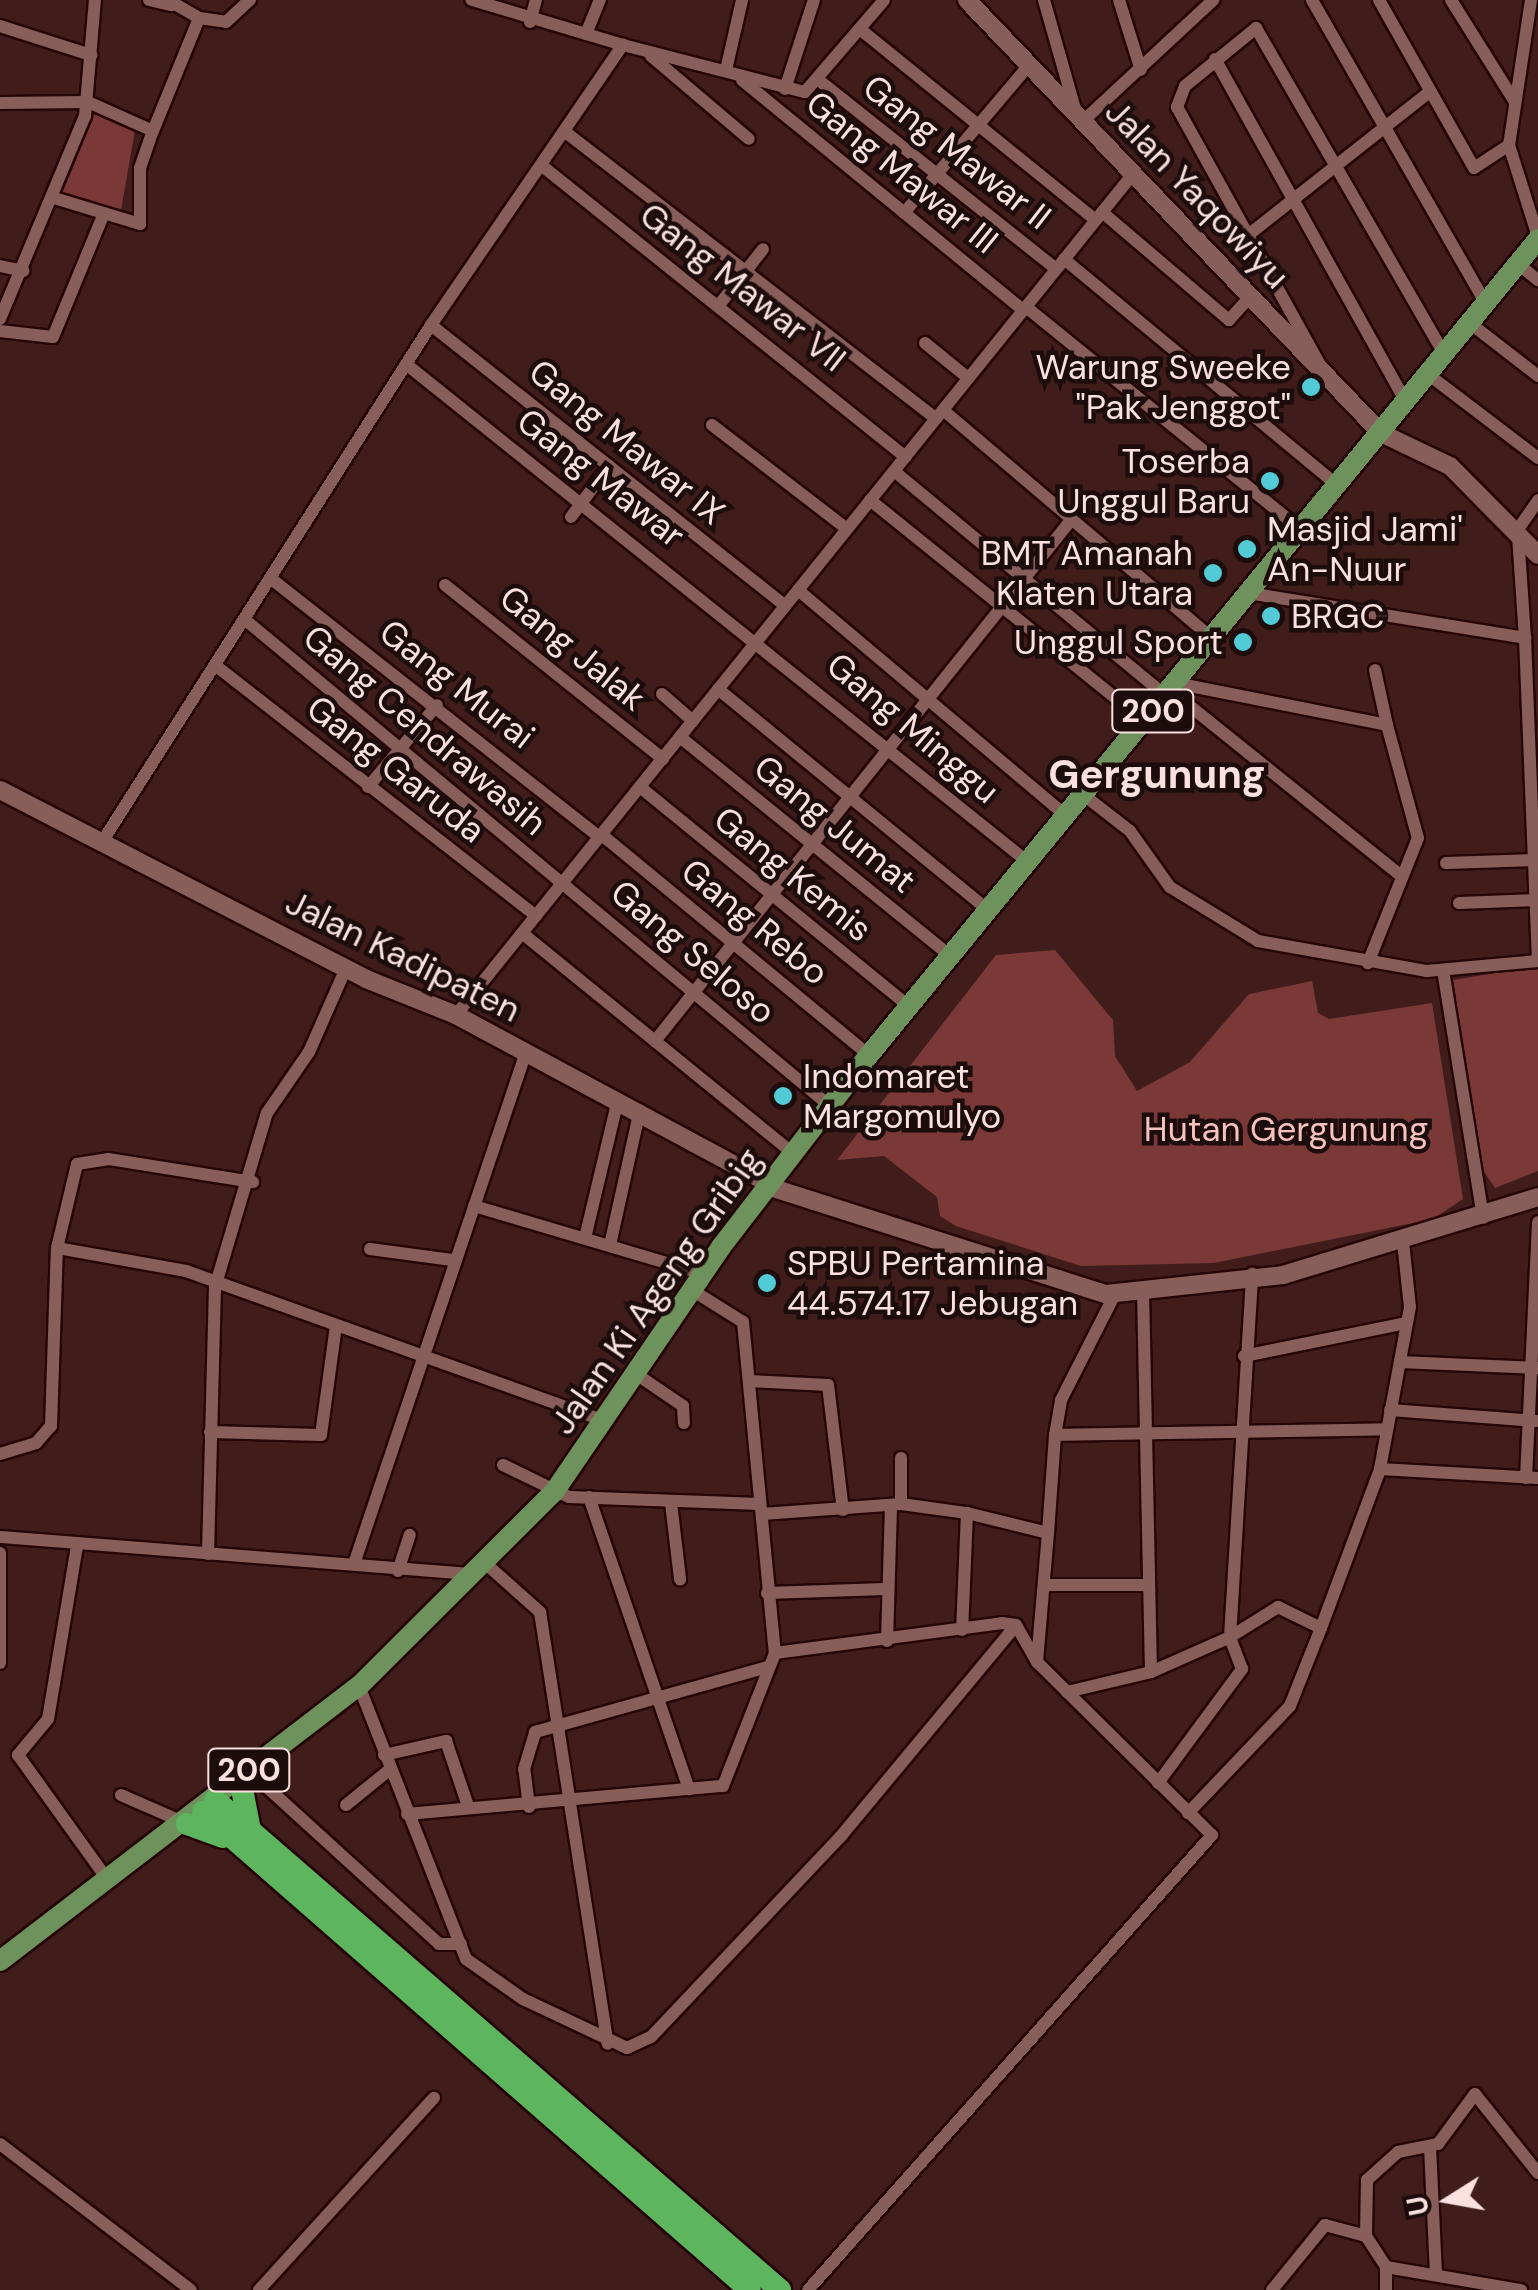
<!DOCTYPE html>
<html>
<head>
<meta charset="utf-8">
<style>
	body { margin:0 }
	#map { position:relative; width:1538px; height:2290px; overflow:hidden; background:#401d1b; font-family:"DM Sans",sans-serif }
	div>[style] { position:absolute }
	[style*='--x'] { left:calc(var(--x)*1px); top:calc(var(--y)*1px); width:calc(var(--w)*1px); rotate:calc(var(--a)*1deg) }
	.green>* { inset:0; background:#7a3937 }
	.roads { filter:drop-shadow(2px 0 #250506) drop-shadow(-2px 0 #250506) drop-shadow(0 2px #250506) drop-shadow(0 -2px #250506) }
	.street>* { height:12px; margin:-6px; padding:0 6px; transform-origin:6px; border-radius:6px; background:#875e5a }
	.secondary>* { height:18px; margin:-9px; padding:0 9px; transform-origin:9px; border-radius:9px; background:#875e5a }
	.primary>* { height:20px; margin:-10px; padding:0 10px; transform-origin:10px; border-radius:10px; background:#6e925c }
	.highway>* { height:22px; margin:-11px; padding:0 11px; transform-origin:11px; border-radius:11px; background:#5db55e }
	.dots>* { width:28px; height:28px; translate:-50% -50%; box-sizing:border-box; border:5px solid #1c0c0b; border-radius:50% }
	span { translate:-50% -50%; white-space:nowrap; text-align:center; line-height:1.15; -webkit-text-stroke:9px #1c0c0b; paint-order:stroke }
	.shield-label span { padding:2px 8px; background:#1c0c0b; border:2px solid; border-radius:8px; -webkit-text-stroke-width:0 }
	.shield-label { font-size:32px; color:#fae1df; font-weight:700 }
	.street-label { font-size:35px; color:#fae1df }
	.poi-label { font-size:35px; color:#fae1df }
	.right { translate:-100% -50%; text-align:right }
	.left { translate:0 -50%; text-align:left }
	.park-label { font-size:35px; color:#f5c2bd }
	.quarter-label { font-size:40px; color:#fae1df; font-weight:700 }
	.north { position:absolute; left:1398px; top:2150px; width:100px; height:100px; -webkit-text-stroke:8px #1c0c0b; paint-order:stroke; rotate:259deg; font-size:28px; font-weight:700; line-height:40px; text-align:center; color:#fae1df }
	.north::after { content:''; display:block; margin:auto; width:35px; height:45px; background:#fae1df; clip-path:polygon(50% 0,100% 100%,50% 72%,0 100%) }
</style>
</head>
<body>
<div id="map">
	<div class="green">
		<div style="clip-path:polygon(95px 113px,135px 130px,120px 216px,61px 196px)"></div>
		<div style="clip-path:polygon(1055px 950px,1113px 1020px,1115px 1056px,1137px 1091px,1190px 1062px,1249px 994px,1312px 981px,1318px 1013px,1329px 1019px,1432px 1003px,1463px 1199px,1433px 1219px,1214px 1263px,1081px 1266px,956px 1226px,940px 1216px,937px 1197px,884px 1156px,837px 1160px,996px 955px)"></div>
		<div style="clip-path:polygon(1538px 966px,1538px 1171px,1495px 1188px,1481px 1167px,1453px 980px)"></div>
	</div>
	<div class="roads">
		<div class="street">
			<div style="--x:149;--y:0;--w:23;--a:13"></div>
			<div style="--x:168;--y:0;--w:36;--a:30"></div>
			<div style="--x:1044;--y:0;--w:116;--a:74.1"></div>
			<div style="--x:1119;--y:0;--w:73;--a:72.6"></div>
			<div style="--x:1312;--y:0;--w:352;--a:60.2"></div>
			<div style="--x:1379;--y:0;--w:193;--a:60.5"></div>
			<div style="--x:1474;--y:168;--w:42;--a:-33.3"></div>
			<div style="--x:1451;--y:0;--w:120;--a:57.9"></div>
			<div style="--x:1531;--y:0;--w:147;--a:98.6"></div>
			<div style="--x:1509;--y:145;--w:96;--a:72.5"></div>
			<div style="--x:530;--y:22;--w:23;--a:-75"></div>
			<div style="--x:0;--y:26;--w:96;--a:17.7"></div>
			<div style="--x:861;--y:30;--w:302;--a:39"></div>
			<div style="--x:586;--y:34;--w:37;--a:-68"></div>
			<div style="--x:623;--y:45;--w:188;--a:14.5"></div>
			<div style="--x:805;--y:92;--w:121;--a:-49.3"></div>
			<div style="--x:651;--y:56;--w:128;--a:40.3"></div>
			<div style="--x:1215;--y:59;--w:393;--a:60.9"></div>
			<div style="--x:726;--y:70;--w:72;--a:-77.1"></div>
			<div style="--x:742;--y:80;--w:363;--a:39.3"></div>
			<div style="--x:821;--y:82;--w:300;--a:38.5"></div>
			<div style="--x:785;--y:89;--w:94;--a:-72"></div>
			<div style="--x:0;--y:103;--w:88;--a:-0.7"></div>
			<div style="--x:88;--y:102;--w:71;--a:24"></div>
			<div style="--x:153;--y:131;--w:122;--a:-67.8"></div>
			<div style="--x:199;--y:18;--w:27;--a:8"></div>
			<div style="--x:226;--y:22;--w:33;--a:-43"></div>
			<div style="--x:1083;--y:121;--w:178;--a:-42.9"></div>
			<div style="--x:564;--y:131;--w:470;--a:37.7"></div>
			<div style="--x:541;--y:165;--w:467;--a:38.7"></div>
			<div style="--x:54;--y:198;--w:90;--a:16.8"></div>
			<div style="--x:140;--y:224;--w:56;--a:-90"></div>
			<div style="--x:140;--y:168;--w:39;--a:-71"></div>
			<div style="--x:1102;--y:212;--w:167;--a:40.4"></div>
			<div style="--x:1229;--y:320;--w:31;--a:-48"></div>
			<div style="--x:904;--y:213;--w:194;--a:-49.8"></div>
			<div style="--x:1252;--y:232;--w:226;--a:-38.3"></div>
			<div style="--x:1064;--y:259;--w:353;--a:39.6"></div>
			<div style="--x:1518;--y:264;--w:26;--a:39"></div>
			<div style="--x:0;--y:266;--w:24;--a:12"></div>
			<div style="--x:719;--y:305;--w:71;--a:-51.8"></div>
			<div style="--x:1026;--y:307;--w:354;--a:39"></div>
			<div style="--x:0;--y:319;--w:220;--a:-67.3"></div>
			<div style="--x:85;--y:116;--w:116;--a:-85.1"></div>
			<div style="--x:1471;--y:324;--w:85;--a:37.8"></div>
			<div style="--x:431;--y:325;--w:452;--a:38.4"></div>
			<div style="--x:0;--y:331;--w:53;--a:6.5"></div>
			<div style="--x:53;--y:337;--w:129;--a:-67.6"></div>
			<div style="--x:925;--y:343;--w:55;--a:39.1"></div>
			<div style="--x:406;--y:364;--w:798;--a:38.69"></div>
			<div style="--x:1320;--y:365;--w:295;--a:-119"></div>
			<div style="--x:1177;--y:107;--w:22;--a:-69"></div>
			<div style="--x:1185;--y:86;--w:92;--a:-39.2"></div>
			<div style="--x:1256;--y:28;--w:379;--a:60"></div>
			<div style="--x:1429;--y:375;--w:137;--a:37.3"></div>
			<div style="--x:943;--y:410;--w:353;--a:40.3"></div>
			<div style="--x:712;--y:425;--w:170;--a:37.6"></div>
			<div style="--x:894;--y:471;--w:352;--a:39.6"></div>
			<div style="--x:870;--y:500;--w:353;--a:38.9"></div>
			<div style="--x:571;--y:517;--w:64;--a:-53.3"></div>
			<div style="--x:1516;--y:532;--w:39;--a:-55"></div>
			<div style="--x:274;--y:581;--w:414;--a:38.2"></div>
			<div style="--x:445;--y:585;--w:279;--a:38.6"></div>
			<div style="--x:798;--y:590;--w:353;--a:40.1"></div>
			<div style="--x:1248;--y:593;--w:281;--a:9.2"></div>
			<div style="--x:1525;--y:638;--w:103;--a:-93.9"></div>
			<div style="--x:249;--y:623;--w:756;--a:39.74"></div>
			<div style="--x:220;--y:669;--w:401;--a:38"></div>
			<div style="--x:1375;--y:670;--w:56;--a:77.7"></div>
			<div style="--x:1175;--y:683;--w:216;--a:11.2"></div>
			<div style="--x:1387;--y:725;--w:117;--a:74.7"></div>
			<div style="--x:1418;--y:838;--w:135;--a:111.8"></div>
			<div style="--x:718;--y:689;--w:350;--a:39.3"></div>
			<div style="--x:1170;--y:690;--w:292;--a:38.8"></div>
			<div style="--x:662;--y:694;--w:41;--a:41.1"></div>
			<div style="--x:680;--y:737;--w:350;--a:39"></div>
			<div style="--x:368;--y:787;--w:107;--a:-49.9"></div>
			<div style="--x:640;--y:787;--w:348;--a:39.2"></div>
			<div style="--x:1085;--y:796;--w:57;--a:37.9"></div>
			<div style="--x:1130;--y:831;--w:69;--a:54.5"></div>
			<div style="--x:1170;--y:887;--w:103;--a:31.5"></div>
			<div style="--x:1258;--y:941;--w:172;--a:10.1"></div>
			<div style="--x:1427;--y:971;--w:111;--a:-5.1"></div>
			<div style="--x:1538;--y:961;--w:323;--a:-92.3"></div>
			<div style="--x:602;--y:835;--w:346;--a:39.5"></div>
			<div style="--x:102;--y:842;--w:613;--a:-57.53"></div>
			<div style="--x:431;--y:325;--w:340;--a:-55.6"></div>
			<div style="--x:623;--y:45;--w:158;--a:-163.4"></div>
			<div style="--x:1446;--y:863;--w:90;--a:-1.9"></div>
			<div style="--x:1459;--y:903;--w:78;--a:-2.2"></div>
			<div style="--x:522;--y:933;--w:349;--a:39.1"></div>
			<div style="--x:1443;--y:970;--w:251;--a:80.8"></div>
			<div style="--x:456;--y:1015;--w:1078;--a:-51.17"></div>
			<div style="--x:655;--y:1041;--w:667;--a:-51.39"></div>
			<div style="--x:474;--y:1206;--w:239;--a:16.5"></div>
			<div style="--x:585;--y:1238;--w:143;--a:-76.6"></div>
			<div style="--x:1403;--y:1242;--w:65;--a:83.9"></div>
			<div style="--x:1410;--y:1307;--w:165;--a:100.5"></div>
			<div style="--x:1380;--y:1469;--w:158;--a:3.3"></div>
			<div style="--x:610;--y:1245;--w:138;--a:-77.5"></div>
			<div style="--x:57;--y:1248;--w:131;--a:10.1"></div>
			<div style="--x:186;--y:1271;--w:446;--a:19.7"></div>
			<div style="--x:370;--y:1249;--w:83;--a:7.6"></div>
			<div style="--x:692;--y:1290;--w:60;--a:32.1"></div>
			<div style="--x:743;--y:1322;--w:333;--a:84.5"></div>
			<div style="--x:1244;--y:1356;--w:165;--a:-11.5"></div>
			<div style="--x:1400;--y:1362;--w:138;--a:2.5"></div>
			<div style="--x:636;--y:1374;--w:57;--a:34.2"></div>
			<div style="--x:683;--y:1406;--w:17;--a:87"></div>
			<div style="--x:749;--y:1381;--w:79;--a:2.9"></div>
			<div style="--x:828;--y:1385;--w:126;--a:83.2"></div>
			<div style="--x:1390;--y:1410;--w:147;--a:4.3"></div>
			<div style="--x:210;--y:1432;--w:111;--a:1.5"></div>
			<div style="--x:321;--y:1435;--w:110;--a:-82.2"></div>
			<div style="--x:1055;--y:1435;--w:36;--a:-80"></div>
			<div style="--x:1061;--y:1400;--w:119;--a:-63"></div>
			<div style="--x:0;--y:1454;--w:38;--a:-17"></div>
			<div style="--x:36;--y:1443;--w:23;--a:-49"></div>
			<div style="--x:51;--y:1426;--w:178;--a:-88.1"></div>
			<div style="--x:57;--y:1248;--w:86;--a:-76.6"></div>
			<div style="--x:77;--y:1164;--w:32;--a:-9"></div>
			<div style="--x:109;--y:1159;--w:146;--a:9.1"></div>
			<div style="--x:503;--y:1465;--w:73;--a:25.9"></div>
			<div style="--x:569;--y:1497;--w:191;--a:2.1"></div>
			<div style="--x:1526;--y:1478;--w:256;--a:-87.3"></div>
			<div style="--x:589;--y:1497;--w:309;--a:71.1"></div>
			<div style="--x:671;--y:1503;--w:77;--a:83.2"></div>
			<div style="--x:901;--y:1504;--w:46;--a:-90"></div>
			<div style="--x:967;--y:1513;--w:83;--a:13.9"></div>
			<div style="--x:1048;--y:1533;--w:128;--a:94.9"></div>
			<div style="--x:762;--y:1514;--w:139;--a:-4.1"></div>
			<div style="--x:901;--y:1504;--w:67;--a:7.8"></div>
			<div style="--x:967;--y:1513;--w:117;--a:92.4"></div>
			<div style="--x:1048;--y:1533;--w:98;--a:-85.9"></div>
			<div style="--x:1055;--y:1435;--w:330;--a:-1"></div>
			<div style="--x:0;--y:1537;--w:472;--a:4.5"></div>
			<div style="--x:77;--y:1546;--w:175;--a:99.5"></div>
			<div style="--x:48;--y:1719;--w:47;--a:129.8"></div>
			<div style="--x:18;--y:1755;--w:153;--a:54.3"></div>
			<div style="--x:0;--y:1553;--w:110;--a:90"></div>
			<div style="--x:208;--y:1554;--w:267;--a:-88.5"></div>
			<div style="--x:215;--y:1287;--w:182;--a:-73.4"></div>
			<div style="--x:267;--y:1113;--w:74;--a:-55.5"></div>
			<div style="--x:309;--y:1052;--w:92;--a:-66.2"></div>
			<div style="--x:485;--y:1563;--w:74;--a:41.7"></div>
			<div style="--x:540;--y:1612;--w:437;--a:81.1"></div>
			<div style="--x:354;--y:1564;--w:540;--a:-71.43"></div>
			<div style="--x:398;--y:1571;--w:38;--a:-72"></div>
			<div style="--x:1045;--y:1585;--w:104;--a:0"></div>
			<div style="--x:767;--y:1593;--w:118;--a:-1.9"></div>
			<div style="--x:1321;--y:1628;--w:170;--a:-69.6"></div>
			<div style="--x:887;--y:1641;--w:136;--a:-88.3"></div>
			<div style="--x:1151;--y:1672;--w:86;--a:-23.9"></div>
			<div style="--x:1230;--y:1637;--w:364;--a:-86.5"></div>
			<div style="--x:359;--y:1686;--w:293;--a:68.6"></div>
			<div style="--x:466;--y:1959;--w:70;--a:35.1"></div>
			<div style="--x:523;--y:1999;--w:115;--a:25.2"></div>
			<div style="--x:627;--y:2048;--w:26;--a:-25"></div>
			<div style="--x:651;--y:2037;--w:277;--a:-46.6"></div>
			<div style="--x:841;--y:1836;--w:274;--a:-50.3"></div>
			<div style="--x:1067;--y:1692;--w:86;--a:-13.4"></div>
			<div style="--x:1151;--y:1672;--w:384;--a:-91.2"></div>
			<div style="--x:384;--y:1755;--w:64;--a:-12.7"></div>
			<div style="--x:446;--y:1741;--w:69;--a:71.3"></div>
			<div style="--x:248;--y:1770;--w:258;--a:42.3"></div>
			<div style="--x:439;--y:1944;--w:22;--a:0"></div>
			<div style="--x:1158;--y:1783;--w:142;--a:-53.6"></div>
			<div style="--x:1242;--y:1669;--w:34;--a:-111"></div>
			<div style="--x:1230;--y:1637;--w:57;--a:-32"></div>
			<div style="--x:1278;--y:1607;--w:48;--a:26"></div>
			<div style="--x:1321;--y:1628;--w:84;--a:111.7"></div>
			<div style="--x:1290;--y:1706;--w:148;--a:133.6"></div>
			<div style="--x:121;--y:1795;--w:70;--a:23.6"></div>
			<div style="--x:346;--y:1805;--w:55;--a:-39.1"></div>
			<div style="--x:529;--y:1807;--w:38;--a:-97"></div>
			<div style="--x:524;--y:1769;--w:39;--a:-73"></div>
			<div style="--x:535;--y:1732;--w:242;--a:-15.6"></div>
			<div style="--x:407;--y:1814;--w:317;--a:-5.1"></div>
			<div style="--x:723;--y:1786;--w:143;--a:-68.6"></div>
			<div style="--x:775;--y:1653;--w:229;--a:-7.5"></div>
			<div style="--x:1002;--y:1623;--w:14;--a:8"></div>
			<div style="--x:1016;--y:1625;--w:43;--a:60.4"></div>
			<div style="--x:1037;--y:1662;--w:246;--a:44.7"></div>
			<div style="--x:1212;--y:1835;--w:608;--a:131.6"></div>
			<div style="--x:0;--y:2144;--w:240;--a:37.4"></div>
			<div style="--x:1430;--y:2147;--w:126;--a:87.3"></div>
			<div style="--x:1366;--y:2236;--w:56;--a:-89"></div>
			<div style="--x:1367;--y:2180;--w:42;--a:-42.1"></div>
			<div style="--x:1398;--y:2152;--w:41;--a:-11.3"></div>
			<div style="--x:1438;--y:2144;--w:62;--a:-53.5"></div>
			<div style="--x:1475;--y:2094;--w:101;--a:51.4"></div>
			<div style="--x:1386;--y:2267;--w:23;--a:90"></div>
			<div style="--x:259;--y:2290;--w:260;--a:-47.7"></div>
			<div style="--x:1272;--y:2290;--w:84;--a:-50.8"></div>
			<div style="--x:1325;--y:2225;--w:42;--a:15"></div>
			<div style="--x:1366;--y:2236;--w:37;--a:57"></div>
			<div style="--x:1386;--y:2267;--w:137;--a:9.7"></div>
		</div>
		<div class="secondary">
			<div style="--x:967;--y:0;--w:599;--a:46.29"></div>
			<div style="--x:1381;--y:433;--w:76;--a:25.6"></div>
			<div style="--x:1450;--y:466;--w:125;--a:45.3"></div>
			<div style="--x:0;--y:790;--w:412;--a:27.3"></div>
			<div style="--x:366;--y:979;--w:97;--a:21.8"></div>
			<div style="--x:456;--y:1015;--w:362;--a:28.3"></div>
			<div style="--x:773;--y:1188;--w:349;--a:17.7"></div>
			<div style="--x:1106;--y:1294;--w:178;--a:-6.1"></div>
			<div style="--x:1283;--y:1275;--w:267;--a:-17"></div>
		</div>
		<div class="primary">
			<div style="--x:0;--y:1961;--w:452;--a:-37.5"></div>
			<div style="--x:359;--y:1686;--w:275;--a:-44.9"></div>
			<div style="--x:554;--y:1492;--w:297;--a:-55.7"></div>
			<div style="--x:721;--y:1247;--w:242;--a:-52.4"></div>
			<div style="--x:869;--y:1055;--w:1055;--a:-50.65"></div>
		</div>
		<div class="highway">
			<div style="--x:240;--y:1779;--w:52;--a:78.9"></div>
			<div style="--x:215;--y:1800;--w:748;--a:40.93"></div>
			<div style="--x:203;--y:1812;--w:726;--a:41.15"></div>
			<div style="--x:187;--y:1824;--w:38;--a:20"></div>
		</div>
	</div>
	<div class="dots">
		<div style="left:1311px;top:387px;background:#52cbd7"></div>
		<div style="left:1270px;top:481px;background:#52cbd7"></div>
		<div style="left:1247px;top:549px;background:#52cbd7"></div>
		<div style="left:1213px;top:573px;background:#52cbd7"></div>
		<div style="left:1271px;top:616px;background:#52cbd7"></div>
		<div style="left:1243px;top:642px;background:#52cbd7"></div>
		<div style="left:783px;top:1096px;background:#52cbd7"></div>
		<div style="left:767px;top:1283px;background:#52cbd7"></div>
	</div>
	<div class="shield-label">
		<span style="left:1153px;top:711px">200</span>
		<span style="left:249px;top:1770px">200</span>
	</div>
	<div class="street-label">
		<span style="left:957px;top:152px;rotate:38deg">Gang Mawar II</span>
		<span style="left:902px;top:172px;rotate:39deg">Gang Mawar III</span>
		<span style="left:1197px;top:194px;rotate:46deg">Jalan Yaqowiyu</span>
		<span style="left:743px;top:287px;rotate:38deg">Gang Mawar VII</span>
		<span style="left:627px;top:442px;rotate:39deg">Gang Mawar IX</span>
		<span style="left:601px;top:478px;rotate:38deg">Gang Mawar</span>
		<span style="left:573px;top:648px;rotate:39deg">Gang Jalak</span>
		<span style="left:457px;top:684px;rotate:38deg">Gang Murai</span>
		<span style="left:913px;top:728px;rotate:40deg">Gang Minggu</span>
		<span style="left:425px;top:730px;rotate:40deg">Gang Cendrawasih</span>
		<span style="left:396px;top:769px;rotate:38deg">Gang Garuda</span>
		<span style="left:835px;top:824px;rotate:39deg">Gang Jumat</span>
		<span style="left:793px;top:874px;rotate:39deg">Gang Kemis</span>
		<span style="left:755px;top:922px;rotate:39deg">Gang Rebo</span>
		<span style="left:693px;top:952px;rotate:40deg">Gang Seloso</span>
		<span style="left:403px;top:956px;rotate:26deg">Jalan Kadipaten</span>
		<span style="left:656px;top:1291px;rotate:-55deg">Jalan Ki Ageng Gribig</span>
	</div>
	<div class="poi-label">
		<span class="right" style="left:1291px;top:387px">Warung Sweeke<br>"Pak Jenggot"</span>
		<span class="right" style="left:1250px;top:481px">Toserba<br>Unggul Baru</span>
		<span class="left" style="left:1267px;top:549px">Masjid Jami'<br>An-Nuur</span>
		<span class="right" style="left:1193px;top:573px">BMT Amanah<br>Klaten Utara</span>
		<span class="left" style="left:1291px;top:616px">BRGC</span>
		<span class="right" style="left:1223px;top:642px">Unggul Sport</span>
		<span class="left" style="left:803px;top:1096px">Indomaret<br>Margomulyo</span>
		<span class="left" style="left:787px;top:1283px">SPBU Pertamina<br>44.574.17 Jebugan</span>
	</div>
	<div class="park-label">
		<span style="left:1286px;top:1129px">Hutan Gergunung</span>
	</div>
	<div class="quarter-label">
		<span style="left:1157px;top:774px">Gergunung</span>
	</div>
	<div class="north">U</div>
</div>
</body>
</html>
